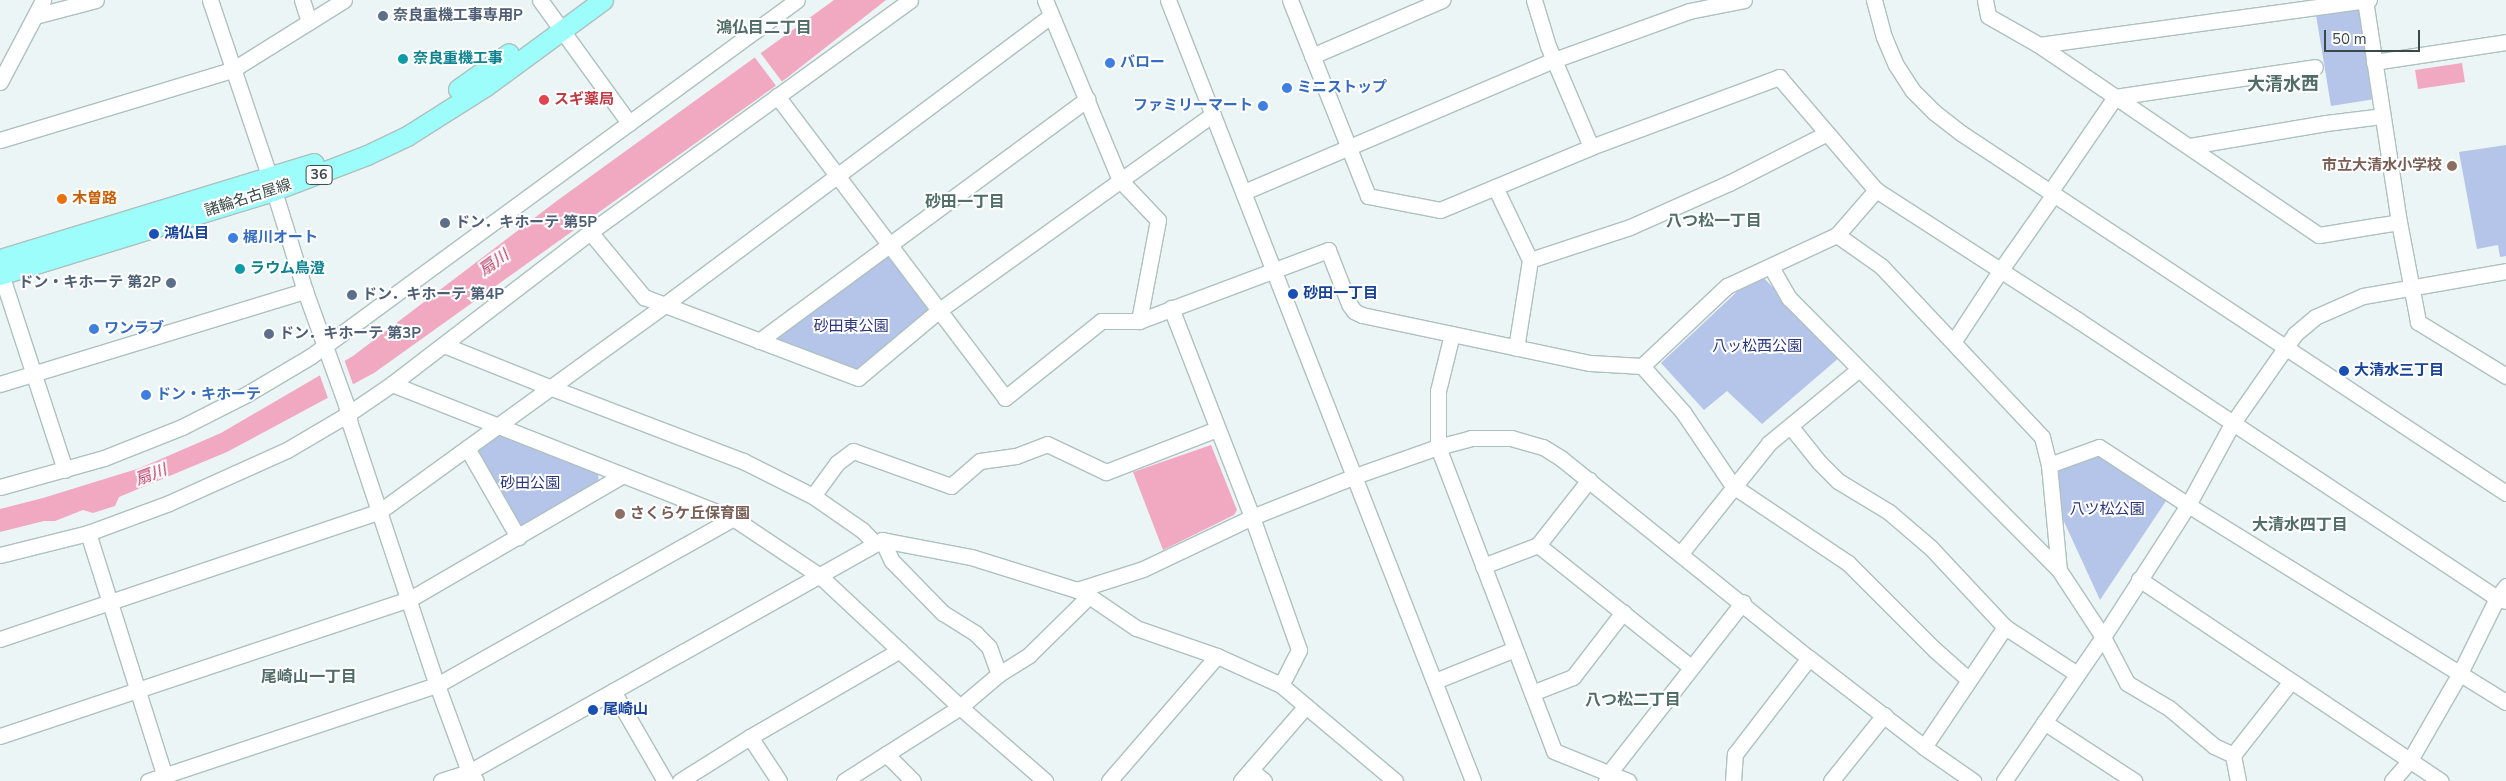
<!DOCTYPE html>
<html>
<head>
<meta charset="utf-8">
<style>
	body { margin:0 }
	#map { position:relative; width:2506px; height:781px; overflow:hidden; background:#ebf5f5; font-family:"Nunito Sans","Noto Sans JP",sans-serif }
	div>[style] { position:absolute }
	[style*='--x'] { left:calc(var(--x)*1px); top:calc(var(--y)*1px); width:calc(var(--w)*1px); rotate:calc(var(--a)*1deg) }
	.green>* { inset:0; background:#b5c4e9 }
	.water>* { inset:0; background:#f1a9c1 }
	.pier>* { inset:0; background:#ebf5f5 }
	.roads { filter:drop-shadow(1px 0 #adc1bf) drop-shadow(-1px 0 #adc1bf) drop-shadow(0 1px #adc1bf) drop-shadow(0 -1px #adc1bf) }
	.minor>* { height:15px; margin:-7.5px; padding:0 7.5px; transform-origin:7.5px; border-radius:7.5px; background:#fff }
	.major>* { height:19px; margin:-9.5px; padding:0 9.5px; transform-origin:9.5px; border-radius:9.5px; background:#9cfdfa }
	.dots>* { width:14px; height:14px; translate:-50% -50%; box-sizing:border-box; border:2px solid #fff; border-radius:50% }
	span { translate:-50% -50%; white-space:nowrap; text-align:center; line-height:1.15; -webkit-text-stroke:4px #fff; paint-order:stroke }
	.shield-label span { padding:1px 4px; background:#fff; border:1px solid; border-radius:4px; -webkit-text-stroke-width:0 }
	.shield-label { font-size:14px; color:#394a47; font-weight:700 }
	.service-label { font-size:15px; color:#4e5e75; font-weight:700 }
	.left { translate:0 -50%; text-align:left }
	.right { translate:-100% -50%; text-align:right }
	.culture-label { font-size:15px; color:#0d838f; font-weight:700 }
	.shop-label { font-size:15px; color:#366cbe; font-weight:700 }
	.health-label { font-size:15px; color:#be3a42; font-weight:700 }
	.education-label { font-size:15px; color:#785e54; font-weight:700 }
	.street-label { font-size:15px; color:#394a47 }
	.food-label { font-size:15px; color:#c56008; font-weight:700 }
	.transit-label { font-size:15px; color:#164399; font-weight:700 }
	.park-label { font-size:15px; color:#2b357c }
	.neighbourhood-label { font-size:16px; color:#506d68; font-weight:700 }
	.water-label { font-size:16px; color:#b6315c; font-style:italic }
	.quarter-label { font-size:18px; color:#506d68; font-weight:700 }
	.scale { position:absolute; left:2324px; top:30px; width:96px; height:22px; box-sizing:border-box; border:2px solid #394a47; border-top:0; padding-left:6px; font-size:15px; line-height:18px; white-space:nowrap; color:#394a47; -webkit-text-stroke:4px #fff; paint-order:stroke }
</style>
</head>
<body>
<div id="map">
	<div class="green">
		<div style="clip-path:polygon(2360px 8px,2375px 99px,2331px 106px,2316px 15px)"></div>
		<div style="clip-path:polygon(2506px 145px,2506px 256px,2500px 257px,2498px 245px,2477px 249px,2459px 152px)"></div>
		<div style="clip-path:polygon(889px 244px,938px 311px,858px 378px,759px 341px)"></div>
		<div style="clip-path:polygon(1758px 272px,1840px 357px,1762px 424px,1727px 391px,1704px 410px,1661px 363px)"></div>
		<div style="clip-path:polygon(497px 435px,598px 474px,599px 484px,521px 528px,476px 449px)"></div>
		<div style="clip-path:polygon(2093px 447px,2168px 498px,2100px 600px,2061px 515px,2057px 463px)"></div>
	</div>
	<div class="water">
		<div style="clip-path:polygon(834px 0,886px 0,788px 77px,374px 373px,227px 452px,119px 497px,115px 506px,93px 513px,83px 510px,55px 521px,44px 521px,0 532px,0 509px,43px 498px,140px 468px,221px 433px,353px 356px,558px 200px)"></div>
		<div style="clip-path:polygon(2462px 63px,2465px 82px,2418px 89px,2415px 70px)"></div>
		<div style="clip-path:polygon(1211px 445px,1237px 510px,1234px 515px,1163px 550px,1133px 472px)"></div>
	</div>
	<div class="pier">
		<div style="clip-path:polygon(759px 51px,783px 83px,777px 87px,753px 55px)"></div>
		<div style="clip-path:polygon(344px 359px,354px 387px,329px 401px,319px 373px)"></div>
	</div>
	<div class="roads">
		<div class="minor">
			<div style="--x:210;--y:0;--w:188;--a:71.4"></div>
			<div style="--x:270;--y:178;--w:118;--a:72.8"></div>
			<div style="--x:305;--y:291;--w:120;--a:70.1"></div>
			<div style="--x:346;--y:404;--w:20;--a:79"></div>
			<div style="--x:350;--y:424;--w:275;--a:71.6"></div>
			<div style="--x:437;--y:685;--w:93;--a:69.8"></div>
			<div style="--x:469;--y:772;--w:11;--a:52"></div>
			<div style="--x:302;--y:0;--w:23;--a:72"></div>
			<div style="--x:540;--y:0;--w:152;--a:54.1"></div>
			<div style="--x:1045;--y:0;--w:195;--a:67.4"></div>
			<div style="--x:1120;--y:180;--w:55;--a:46.5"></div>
			<div style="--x:1158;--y:220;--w:103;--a:100.7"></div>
			<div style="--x:1168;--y:0;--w:838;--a:68.67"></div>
			<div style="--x:1290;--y:0;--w:211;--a:68.3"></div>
			<div style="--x:1368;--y:196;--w:73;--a:11"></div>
			<div style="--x:1440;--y:210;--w:164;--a:-22.6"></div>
			<div style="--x:1591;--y:147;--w:201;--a:-20.4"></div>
			<div style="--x:1779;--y:77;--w:149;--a:49.4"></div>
			<div style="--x:1876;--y:190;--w:242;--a:32.8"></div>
			<div style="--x:2079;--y:321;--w:501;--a:33.53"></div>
			<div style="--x:2497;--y:598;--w:9;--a:18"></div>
			<div style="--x:1534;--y:0;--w:48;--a:73.1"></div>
			<div style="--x:1548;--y:46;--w:110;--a:66.9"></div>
			<div style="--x:1874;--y:0;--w:38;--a:75"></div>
			<div style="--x:1884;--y:37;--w:30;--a:67"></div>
			<div style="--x:1896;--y:65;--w:30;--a:57"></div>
			<div style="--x:1912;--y:90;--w:31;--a:45"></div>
			<div style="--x:1934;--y:112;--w:34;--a:38"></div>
			<div style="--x:1961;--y:133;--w:653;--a:33.45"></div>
			<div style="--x:1985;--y:0;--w:16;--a:79"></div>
			<div style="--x:1988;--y:16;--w:59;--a:29.6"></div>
			<div style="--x:2039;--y:45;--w:338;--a:34.2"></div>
			<div style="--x:2319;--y:235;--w:81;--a:-9.2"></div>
			<div style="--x:2365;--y:0;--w:225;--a:81.3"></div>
			<div style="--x:2399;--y:222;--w:102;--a:79.2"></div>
			<div style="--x:2418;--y:322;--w:103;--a:31.5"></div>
			<div style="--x:35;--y:16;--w:63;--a:-14.7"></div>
			<div style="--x:2039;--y:45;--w:333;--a:-7.8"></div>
			<div style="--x:1312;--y:56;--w:142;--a:-23.3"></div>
			<div style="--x:2374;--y:62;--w:134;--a:-8.6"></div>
			<div style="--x:0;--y:82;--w:93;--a:-62.3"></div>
			<div style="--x:777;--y:96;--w:378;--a:52.9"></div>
			<div style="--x:1005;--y:398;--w:123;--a:-38.7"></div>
			<div style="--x:1101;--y:321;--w:38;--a:0"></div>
			<div style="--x:1139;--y:321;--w:202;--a:-20.6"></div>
			<div style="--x:1328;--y:250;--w:58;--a:68.7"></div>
			<div style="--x:1349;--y:304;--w:9;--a:54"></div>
			<div style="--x:1354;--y:311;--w:9;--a:27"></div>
			<div style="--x:1362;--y:315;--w:233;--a:11.9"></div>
			<div style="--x:1590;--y:363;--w:52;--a:3.3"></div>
			<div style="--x:1642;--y:366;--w:62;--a:48.3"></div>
			<div style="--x:1683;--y:412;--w:89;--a:56"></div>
			<div style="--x:1733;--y:486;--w:138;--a:33.8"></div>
			<div style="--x:1848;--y:563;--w:123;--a:45"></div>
			<div style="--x:1935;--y:650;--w:44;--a:41.3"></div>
			<div style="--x:2115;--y:97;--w:202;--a:-8.5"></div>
			<div style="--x:0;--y:140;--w:242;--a:-16.8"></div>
			<div style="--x:232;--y:70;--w:132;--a:-32"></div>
			<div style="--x:2190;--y:146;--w:138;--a:-9.6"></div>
			<div style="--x:2326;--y:123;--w:56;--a:-7.1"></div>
			<div style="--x:1495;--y:187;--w:81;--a:64.4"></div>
			<div style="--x:1530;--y:260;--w:89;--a:99"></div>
			<div style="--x:1244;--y:192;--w:337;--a:-23.1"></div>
			<div style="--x:1554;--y:60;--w:144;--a:-19.9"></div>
			<div style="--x:1689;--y:11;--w:56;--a:-11.3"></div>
			<div style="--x:2050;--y:192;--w:115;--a:-55.6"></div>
			<div style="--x:590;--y:232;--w:85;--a:50.3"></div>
			<div style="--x:644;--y:297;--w:229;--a:20.7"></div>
			<div style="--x:858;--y:378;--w:104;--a:-39.9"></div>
			<div style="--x:938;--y:311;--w:338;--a:-35.6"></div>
			<div style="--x:1837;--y:235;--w:54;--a:35.2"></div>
			<div style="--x:1881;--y:266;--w:235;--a:46.7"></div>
			<div style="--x:2042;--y:437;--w:29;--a:76"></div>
			<div style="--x:2049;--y:465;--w:105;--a:84.6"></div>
			<div style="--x:1530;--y:260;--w:105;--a:-18.3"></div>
			<div style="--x:1630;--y:227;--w:108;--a:-24"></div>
			<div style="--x:1729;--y:183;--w:110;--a:-27"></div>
			<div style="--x:1771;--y:267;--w:36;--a:60"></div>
			<div style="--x:1789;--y:298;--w:383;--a:45.2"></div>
			<div style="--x:2059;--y:570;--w:80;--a:56.7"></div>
			<div style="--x:2103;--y:637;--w:52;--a:62.4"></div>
			<div style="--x:2127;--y:683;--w:49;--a:30.8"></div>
			<div style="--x:2169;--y:708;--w:59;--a:40.2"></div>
			<div style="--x:2214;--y:746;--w:21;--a:25"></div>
			<div style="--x:1;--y:274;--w:206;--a:71.9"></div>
			<div style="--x:1171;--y:308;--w:224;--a:68.8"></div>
			<div style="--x:1252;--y:517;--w:141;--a:70.5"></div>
			<div style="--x:1299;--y:650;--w:39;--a:117"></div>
			<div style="--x:1452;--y:334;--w:59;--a:103.8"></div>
			<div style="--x:1438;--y:391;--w:56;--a:90"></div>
			<div style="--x:1438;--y:447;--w:325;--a:69.1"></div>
			<div style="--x:1554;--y:751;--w:80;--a:22.1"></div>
			<div style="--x:759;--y:341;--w:408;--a:-36.4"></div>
			<div style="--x:1954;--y:341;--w:84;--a:-56.7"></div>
			<div style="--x:2000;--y:271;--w:94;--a:-55"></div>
			<div style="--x:444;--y:345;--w:113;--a:21.8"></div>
			<div style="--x:549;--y:387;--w:208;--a:20.9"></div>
			<div style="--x:743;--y:461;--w:78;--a:26.6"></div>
			<div style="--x:813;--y:496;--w:60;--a:34.8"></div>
			<div style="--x:862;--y:530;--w:18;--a:45"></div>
			<div style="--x:1642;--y:366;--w:117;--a:-43.3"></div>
			<div style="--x:1727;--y:286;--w:121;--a:-24.9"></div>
			<div style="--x:1837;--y:235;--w:60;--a:-49.1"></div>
			<div style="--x:0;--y:384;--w:319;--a:-17"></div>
			<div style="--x:392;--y:384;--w:250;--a:-37.5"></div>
			<div style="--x:590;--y:232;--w:395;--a:-35.9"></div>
			<div style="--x:1791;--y:427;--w:45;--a:51.3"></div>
			<div style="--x:1819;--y:462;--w:27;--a:45"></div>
			<div style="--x:1838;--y:481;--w:60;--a:31.3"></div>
			<div style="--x:1889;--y:512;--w:55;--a:40.6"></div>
			<div style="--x:1931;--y:548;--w:108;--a:46.9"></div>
			<div style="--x:2005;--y:627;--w:86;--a:33.1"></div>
			<div style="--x:467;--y:448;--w:103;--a:60.2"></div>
			<div style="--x:2049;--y:465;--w:53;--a:-19.8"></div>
			<div style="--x:2099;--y:447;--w:106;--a:33.1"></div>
			<div style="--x:2188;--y:505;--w:374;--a:31.8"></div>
			<div style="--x:0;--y:487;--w:108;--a:-15.6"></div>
			<div style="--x:104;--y:458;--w:84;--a:-21.7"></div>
			<div style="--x:182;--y:427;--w:73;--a:-26.9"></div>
			<div style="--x:247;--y:394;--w:74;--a:-30.7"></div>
			<div style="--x:311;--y:356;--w:602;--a:-36.22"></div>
			<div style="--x:813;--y:496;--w:41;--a:-54"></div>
			<div style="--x:837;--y:463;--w:20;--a:-37"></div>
			<div style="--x:853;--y:451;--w:104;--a:19.7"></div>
			<div style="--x:951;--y:486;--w:38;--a:-41"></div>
			<div style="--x:980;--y:461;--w:36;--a:-8"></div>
			<div style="--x:1016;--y:456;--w:33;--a:-21"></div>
			<div style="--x:1047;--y:444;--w:65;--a:25.4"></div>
			<div style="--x:1106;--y:472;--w:119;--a:-21.2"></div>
			<div style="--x:88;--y:533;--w:260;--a:72.5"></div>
			<div style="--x:882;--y:540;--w:23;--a:65"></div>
			<div style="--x:892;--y:561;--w:73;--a:45.6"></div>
			<div style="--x:943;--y:613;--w:39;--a:32"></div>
			<div style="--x:976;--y:634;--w:18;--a:45"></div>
			<div style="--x:989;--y:647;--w:29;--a:70"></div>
			<div style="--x:1538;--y:545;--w:196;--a:38.6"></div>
			<div style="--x:1681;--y:553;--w:141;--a:-51.3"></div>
			<div style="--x:1769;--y:443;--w:115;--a:-39.4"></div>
			<div style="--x:0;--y:555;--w:91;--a:-14"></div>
			<div style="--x:88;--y:533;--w:86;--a:-20.3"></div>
			<div style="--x:169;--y:503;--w:129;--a:-24.2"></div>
			<div style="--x:287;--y:450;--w:71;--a:-30.5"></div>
			<div style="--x:348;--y:414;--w:53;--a:-34.3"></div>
			<div style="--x:392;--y:384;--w:366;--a:21.5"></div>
			<div style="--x:733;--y:518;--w:105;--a:33.7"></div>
			<div style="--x:820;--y:576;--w:192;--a:43.1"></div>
			<div style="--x:960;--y:707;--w:113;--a:41"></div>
			<div style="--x:1483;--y:566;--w:59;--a:-20.9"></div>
			<div style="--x:1538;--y:545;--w:83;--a:-51.9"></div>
			<div style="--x:2139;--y:579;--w:363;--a:33.8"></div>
			<div style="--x:1077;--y:590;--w:69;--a:-17.7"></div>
			<div style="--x:1143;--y:569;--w:121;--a:-25.5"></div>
			<div style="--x:1252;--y:517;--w:111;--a:-21.7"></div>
			<div style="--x:1355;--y:476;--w:88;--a:-19.3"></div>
			<div style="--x:1438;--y:447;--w:34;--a:-15"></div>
			<div style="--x:1471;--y:438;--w:40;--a:0"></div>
			<div style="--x:1511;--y:438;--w:33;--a:16"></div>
			<div style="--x:1543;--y:447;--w:22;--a:32"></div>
			<div style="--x:1562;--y:459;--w:317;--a:38.9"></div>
			<div style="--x:1809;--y:658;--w:145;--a:37.7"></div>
			<div style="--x:1924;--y:747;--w:60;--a:34.8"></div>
			<div style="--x:0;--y:639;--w:401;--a:-18.6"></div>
			<div style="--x:380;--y:511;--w:349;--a:-35.9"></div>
			<div style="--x:663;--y:306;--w:484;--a:-36.8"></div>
			<div style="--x:1435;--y:681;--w:86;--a:-21.8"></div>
			<div style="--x:613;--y:691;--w:104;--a:60"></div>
			<div style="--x:1532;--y:693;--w:44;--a:-21.3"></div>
			<div style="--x:1573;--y:677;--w:82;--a:-52.4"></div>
			<div style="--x:2044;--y:722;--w:108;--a:33.2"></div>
			<div style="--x:0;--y:736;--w:432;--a:-18.5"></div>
			<div style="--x:410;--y:599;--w:246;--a:-30.2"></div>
			<div style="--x:750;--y:737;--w:53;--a:56.6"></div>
			<div style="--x:1924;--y:747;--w:145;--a:-56"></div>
			<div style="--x:886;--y:754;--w:38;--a:45"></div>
			<div style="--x:1251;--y:770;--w:17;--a:40"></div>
			<div style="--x:148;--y:781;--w:305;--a:-18.4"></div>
			<div style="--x:437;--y:685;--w:340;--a:-29.4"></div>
			<div style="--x:441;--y:781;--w:29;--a:-18"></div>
			<div style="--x:469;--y:772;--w:474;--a:-29.3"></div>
			<div style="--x:882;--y:540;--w:91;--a:10.8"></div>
			<div style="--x:971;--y:557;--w:111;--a:17.3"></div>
			<div style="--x:1077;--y:590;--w:13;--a:27"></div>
			<div style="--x:1089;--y:596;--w:57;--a:34.2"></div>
			<div style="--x:1136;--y:628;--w:86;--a:19.1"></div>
			<div style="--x:1217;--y:656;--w:70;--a:24.4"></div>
			<div style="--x:1281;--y:685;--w:149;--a:40.1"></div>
			<div style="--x:680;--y:781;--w:83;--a:-32.2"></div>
			<div style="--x:750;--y:737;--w:173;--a:-30.1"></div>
			<div style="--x:844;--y:781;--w:138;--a:-32.5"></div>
			<div style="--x:960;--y:707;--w:51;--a:-40.2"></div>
			<div style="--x:999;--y:674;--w:36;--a:-32"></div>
			<div style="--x:1029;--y:655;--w:84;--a:-44.5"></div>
			<div style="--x:1109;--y:781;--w:165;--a:-49.2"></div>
			<div style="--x:1241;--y:781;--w:99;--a:-49.1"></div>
			<div style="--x:1606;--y:781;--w:9;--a:-69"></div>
			<div style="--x:1609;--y:773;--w:217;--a:-51.9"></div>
			<div style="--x:1733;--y:781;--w:27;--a:-86"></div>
			<div style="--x:1735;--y:754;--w:121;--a:-52.4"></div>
			<div style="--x:1831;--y:781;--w:85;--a:-51.2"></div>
			<div style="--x:2004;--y:781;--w:175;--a:-55.5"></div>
			<div style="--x:2103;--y:637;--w:157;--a:-57.2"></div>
			<div style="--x:2188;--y:505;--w:92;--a:-61.5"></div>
			<div style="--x:2232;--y:424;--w:110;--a:-55"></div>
			<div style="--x:2295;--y:334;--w:26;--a:-40"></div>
			<div style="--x:2315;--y:317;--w:52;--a:-23.6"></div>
			<div style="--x:2363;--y:296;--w:145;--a:-9.9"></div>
			<div style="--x:2238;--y:781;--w:26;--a:-101"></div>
			<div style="--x:2233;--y:755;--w:94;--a:-51.9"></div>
			<div style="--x:2392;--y:781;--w:28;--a:-49"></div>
			<div style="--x:2410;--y:760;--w:100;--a:-60.1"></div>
			<div style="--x:2460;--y:673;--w:84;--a:-63.7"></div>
			<div style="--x:2497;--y:598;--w:15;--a:-53"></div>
		</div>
		<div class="major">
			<div style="--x:458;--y:89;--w:62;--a:-35.2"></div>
			<div style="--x:0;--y:259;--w:328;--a:-17"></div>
			<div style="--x:0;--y:275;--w:286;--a:-17.1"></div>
			<div style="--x:273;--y:191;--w:101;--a:-21"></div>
			<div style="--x:367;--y:155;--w:44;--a:-25.4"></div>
			<div style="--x:407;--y:136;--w:93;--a:-32.3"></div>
			<div style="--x:486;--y:86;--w:145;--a:-36.3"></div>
		</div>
	</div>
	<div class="dots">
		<div style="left:383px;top:16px;background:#5c6f8a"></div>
		<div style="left:403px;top:59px;background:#0f9aa8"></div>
		<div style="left:1110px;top:63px;background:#3f7fe0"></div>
		<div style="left:1287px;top:88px;background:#3f7fe0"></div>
		<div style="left:544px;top:100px;background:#e0444e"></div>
		<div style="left:1263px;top:106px;background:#3f7fe0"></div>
		<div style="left:2452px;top:166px;background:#8d6e63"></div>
		<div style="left:62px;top:199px;background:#e8710a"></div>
		<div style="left:445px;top:223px;background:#5c6f8a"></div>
		<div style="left:154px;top:234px;background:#1a4fb4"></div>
		<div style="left:233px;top:238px;background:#3f7fe0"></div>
		<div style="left:240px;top:269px;background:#0f9aa8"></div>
		<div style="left:171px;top:283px;background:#5c6f8a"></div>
		<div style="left:1293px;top:294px;background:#1a4fb4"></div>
		<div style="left:352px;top:295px;background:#5c6f8a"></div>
		<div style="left:94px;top:329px;background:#3f7fe0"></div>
		<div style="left:269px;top:334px;background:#5c6f8a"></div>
		<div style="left:2344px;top:371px;background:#1a4fb4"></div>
		<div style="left:146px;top:395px;background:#3f7fe0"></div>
		<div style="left:620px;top:514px;background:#8d6e63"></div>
		<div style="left:593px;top:710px;background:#1a4fb4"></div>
	</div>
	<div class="shield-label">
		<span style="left:319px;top:175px">36</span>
	</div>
	<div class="service-label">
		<span class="left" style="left:393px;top:16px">奈良重機工事専用P</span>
		<span class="left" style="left:455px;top:223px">ドン．キホーテ 第5P</span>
		<span class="right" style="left:161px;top:283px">ドン・キホーテ 第2P</span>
		<span class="left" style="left:362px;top:295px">ドン．キホーテ 第4P</span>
		<span class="left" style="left:279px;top:334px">ドン．キホーテ 第3P</span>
	</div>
	<div class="culture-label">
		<span class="left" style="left:413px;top:59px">奈良重機工事</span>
		<span class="left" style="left:250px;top:269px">ラウム鳥澄</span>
	</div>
	<div class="shop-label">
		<span class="left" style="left:1120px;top:63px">バロー</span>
		<span class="left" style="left:1297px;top:88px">ミニストップ</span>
		<span class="right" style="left:1253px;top:106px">ファミリーマート</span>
		<span class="left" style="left:243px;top:238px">梶川オート</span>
		<span class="left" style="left:104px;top:329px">ワンラブ</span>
		<span class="left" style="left:156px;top:395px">ドン・キホーテ</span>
	</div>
	<div class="health-label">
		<span class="left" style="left:554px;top:100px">スギ薬局</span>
	</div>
	<div class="education-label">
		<span class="right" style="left:2442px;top:166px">市立大清水小学校</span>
		<span class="left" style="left:630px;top:514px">さくらケ丘保育園</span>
	</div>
	<div class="street-label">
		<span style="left:248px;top:198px;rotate:-18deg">諸輪名古屋線</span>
	</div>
	<div class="food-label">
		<span class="left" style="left:72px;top:199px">木曽路</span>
	</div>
	<div class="transit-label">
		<span class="left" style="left:164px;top:234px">鴻仏目</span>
		<span class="left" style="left:1303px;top:294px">砂田一丁目</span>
		<span class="left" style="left:2354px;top:371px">大清水三丁目</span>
		<span class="left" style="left:603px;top:710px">尾崎山</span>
	</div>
	<div class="park-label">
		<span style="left:851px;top:327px">砂田東公園</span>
		<span style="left:1757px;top:347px">八ッ松西公園</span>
		<span style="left:530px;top:484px">砂田公園</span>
		<span style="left:2107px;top:510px">八ツ松公園</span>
	</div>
	<div class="neighbourhood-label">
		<span style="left:764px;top:28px">鴻仏目二丁目</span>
		<span style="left:965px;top:202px">砂田一丁目</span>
		<span style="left:1714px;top:221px">八つ松一丁目</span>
		<span style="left:2300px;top:525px">大清水四丁目</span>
		<span style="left:309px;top:677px">尾崎山一丁目</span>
		<span style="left:1633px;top:700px">八つ松二丁目</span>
	</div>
	<div class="water-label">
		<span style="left:494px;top:263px;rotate:-36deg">扇川</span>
		<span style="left:151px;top:475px;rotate:-21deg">扇川</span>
	</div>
	<div class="quarter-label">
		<span style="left:2283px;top:84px">大清水西</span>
	</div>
	<div class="scale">50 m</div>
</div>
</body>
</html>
